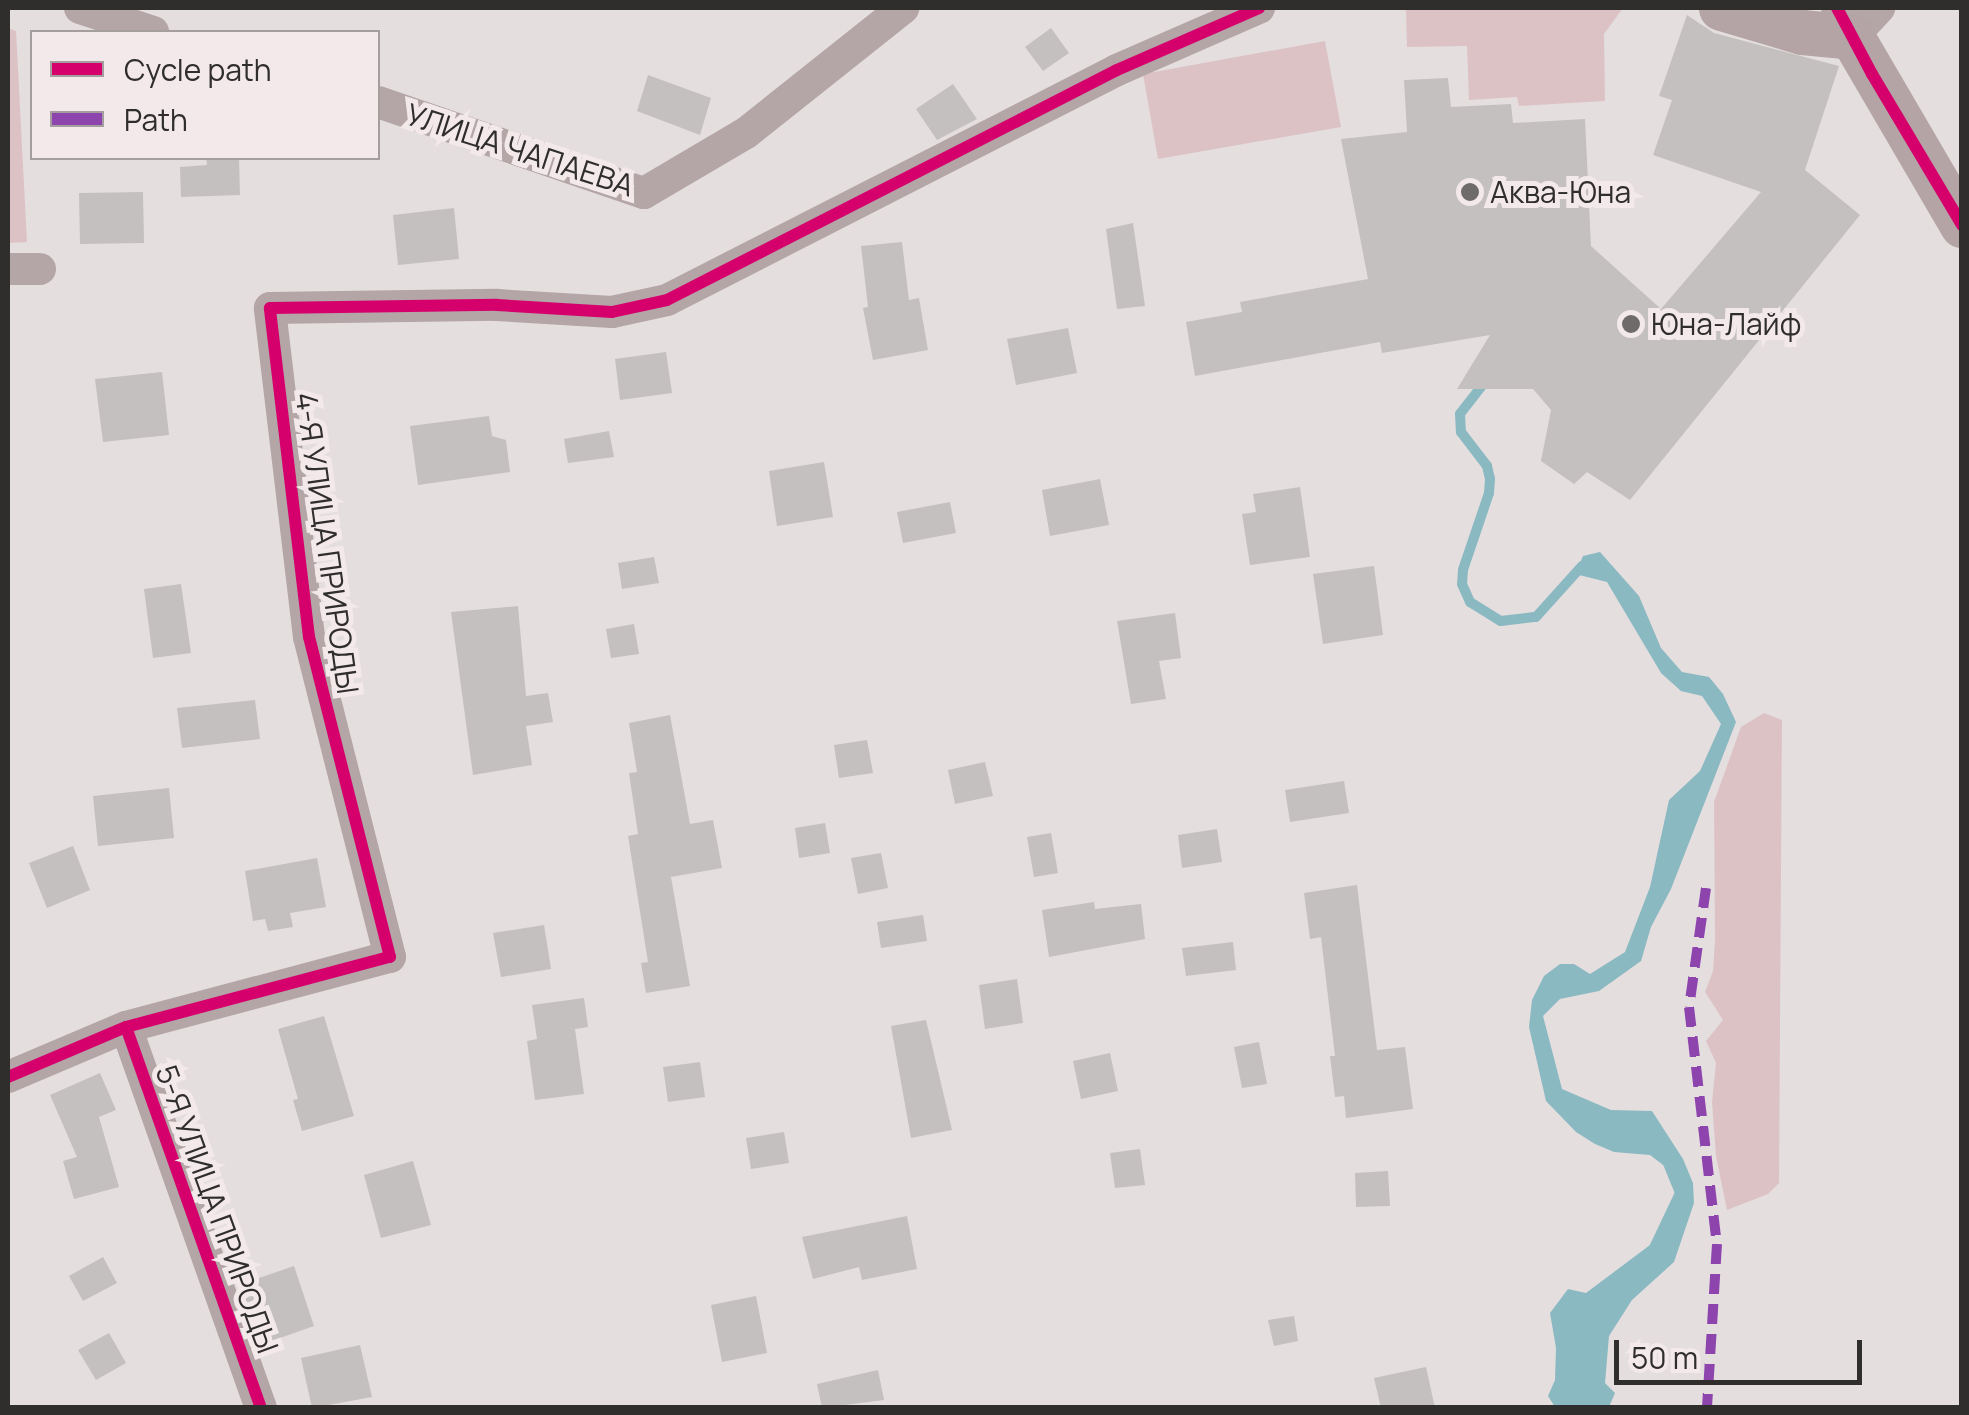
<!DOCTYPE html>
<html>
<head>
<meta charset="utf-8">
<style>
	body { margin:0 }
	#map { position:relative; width:1969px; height:1415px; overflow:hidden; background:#e4dedf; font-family:Manrope,sans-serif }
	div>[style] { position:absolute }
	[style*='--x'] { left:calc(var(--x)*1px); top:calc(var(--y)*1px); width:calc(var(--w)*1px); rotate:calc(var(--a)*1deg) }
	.green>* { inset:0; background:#ddc2c5 }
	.water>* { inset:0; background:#8bb9c2 }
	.stream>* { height:10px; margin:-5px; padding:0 5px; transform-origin:5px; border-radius:5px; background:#8bb9c2 }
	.building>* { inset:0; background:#c4c0c0 }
	.street>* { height:32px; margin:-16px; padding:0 16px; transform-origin:16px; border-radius:16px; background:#b4a5a7 }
	.secondary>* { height:45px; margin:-22.5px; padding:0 22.5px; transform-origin:22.5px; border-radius:22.5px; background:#b4a4a6 }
	.quiet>* { height:10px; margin-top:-5px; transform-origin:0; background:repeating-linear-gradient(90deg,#8e44ad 0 20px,transparent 0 30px) }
	.cycleway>* { height:12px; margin:-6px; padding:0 6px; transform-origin:6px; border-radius:6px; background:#d6006c }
	.dots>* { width:28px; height:28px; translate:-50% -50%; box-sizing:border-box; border:5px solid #f3e9ea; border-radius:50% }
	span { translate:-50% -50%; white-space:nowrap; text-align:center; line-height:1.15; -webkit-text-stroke:10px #f3e9ea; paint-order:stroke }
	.street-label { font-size:30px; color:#302d2d }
	.poi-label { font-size:30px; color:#302d2d }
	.left { translate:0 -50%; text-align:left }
	.frame { position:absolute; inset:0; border:10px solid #302d2d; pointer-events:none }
	.legend { position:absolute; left:30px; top:30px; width:350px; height:130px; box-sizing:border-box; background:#f3e9ea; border:2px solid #a59e9e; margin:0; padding:12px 18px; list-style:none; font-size:30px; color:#302d2d }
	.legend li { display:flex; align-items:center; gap:20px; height:50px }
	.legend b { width:50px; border:2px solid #a59e9e }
	.scale { position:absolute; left:1614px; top:1340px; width:248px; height:45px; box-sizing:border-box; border:5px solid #302d2d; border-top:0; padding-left:12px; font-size:30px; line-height:35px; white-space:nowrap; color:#302d2d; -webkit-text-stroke:8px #f3e9ea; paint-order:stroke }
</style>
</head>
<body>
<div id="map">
	<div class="green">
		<div style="clip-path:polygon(1406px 8px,1623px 8px,1604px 34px,1605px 101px,1519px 106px,1517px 97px,1469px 100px,1467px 46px,1407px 47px)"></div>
		<div style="clip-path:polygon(8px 28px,16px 31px,27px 242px,8px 243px)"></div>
		<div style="clip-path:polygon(1325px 41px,1341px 127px,1158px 159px,1143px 74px)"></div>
		<div style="clip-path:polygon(1764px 713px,1782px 720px,1779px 1183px,1768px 1194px,1727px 1210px,1716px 1156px,1712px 1102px,1716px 1063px,1706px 1041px,1723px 1020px,1705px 992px,1713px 971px,1715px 940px,1714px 802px,1741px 727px)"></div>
	</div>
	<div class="water">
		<div style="clip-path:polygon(1600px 552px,1639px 596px,1661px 648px,1682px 672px,1709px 677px,1723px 694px,1736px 722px,1671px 889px,1651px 927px,1641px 961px,1599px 991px,1560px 999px,1543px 1016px,1562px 1089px,1611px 1110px,1652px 1111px,1683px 1159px,1693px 1183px,1694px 1203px,1674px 1262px,1632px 1300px,1609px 1336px,1605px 1383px,1615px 1393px,1609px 1407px,1555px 1407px,1548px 1396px,1555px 1380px,1556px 1348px,1550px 1313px,1568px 1289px,1586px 1293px,1658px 1239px,1680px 1193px,1671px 1171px,1650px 1155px,1614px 1152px,1595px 1144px,1576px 1132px,1546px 1101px,1529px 1027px,1532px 1000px,1544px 976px,1560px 964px,1574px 964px,1590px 974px,1625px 952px,1650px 887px,1669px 800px,1700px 771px,1721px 724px,1702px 696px,1681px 691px,1661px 673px,1607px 582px,1575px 574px,1583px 556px)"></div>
	</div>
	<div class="stream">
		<div style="--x:1481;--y:387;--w:34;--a:128"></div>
		<div style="--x:1460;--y:414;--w:18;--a:87"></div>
		<div style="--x:1461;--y:432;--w:43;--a:52.6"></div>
		<div style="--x:1487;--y:466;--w:13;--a:77"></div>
		<div style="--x:1490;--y:479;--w:14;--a:94"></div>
		<div style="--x:1489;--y:493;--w:81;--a:108.7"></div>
		<div style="--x:1463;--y:570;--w:14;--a:94"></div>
		<div style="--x:1462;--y:584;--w:20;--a:66"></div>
		<div style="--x:1470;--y:602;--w:36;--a:32"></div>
		<div style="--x:1501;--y:621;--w:35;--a:-7"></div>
		<div style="--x:1536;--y:617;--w:69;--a:-48"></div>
		<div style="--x:1654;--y:1248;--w:61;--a:-64.7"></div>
		<div style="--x:1680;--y:1193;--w:38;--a:-112"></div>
	</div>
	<div class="building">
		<div style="clip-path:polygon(1687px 15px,1714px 33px,1839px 66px,1805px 170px,1860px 215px,1630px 500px,1587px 472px,1574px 484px,1541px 461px,1551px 410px,1533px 389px,1457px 389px,1490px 335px,1382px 353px,1380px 342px,1195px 376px,1186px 322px,1242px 312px,1240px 302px,1368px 279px,1341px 139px,1407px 132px,1404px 80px,1448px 78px,1451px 107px,1511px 104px,1513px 123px,1585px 119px,1591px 246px,1661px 309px,1761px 192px,1653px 155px,1672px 100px,1659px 96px)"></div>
		<div style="clip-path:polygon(1051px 28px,1069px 53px,1043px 71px,1025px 47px)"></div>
		<div style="clip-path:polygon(648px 75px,711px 98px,700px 135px,637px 111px)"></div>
		<div style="clip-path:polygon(953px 84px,977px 119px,937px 140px,916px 109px)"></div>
		<div style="clip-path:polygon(206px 158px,239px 158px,240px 195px,181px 197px,180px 167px,207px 165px)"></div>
		<div style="clip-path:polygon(143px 192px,144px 243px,80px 244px,79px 193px)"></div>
		<div style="clip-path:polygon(454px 208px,459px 259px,398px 265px,393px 215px)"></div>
		<div style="clip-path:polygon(1133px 223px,1145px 306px,1117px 309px,1106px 229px)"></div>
		<div style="clip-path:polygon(902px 242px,909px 300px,919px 298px,928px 350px,873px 360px,863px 308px,868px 307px,861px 246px)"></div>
		<div style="clip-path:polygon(1068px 328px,1077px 373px,1016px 385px,1007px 339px)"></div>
		<div style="clip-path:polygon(666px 352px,672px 393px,620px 400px,615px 359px)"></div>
		<div style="clip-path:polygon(162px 372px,169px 435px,103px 442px,95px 379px)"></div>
		<div style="clip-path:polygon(489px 416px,492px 436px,506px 440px,510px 472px,418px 485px,410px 426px)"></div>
		<div style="clip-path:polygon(609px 431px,614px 457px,568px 463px,564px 439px)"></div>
		<div style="clip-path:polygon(824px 462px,833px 517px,777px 526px,769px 471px)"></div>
		<div style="clip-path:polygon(1100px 479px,1109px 525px,1050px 536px,1042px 490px)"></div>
		<div style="clip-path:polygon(1300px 487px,1310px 557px,1250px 565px,1242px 514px,1256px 512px,1253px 494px)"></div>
		<div style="clip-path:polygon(950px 502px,956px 533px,903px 543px,897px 512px)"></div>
		<div style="clip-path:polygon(654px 557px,659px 583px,622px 589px,618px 563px)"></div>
		<div style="clip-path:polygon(1374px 566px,1383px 635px,1323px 644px,1313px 574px)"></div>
		<div style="clip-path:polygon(181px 584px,191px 653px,153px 658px,144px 589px)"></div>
		<div style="clip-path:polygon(518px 606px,526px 696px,548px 693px,553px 722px,526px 726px,532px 765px,473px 775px,451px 612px)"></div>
		<div style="clip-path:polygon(1175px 613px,1181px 658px,1159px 661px,1166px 699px,1131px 704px,1117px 621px)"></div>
		<div style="clip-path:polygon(634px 624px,639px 654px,611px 658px,606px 629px)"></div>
		<div style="clip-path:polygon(255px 700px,260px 739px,182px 748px,177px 708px)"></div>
		<div style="clip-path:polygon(670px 715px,690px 824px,713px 820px,722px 868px,671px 877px,690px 986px,646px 993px,641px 963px,648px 962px,628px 836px,638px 834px,629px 773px,637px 772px,629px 723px)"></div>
		<div style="clip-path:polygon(867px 740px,873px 773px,839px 778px,834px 745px)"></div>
		<div style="clip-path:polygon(985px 762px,993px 796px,955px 804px,948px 770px)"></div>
		<div style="clip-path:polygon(1344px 781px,1349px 813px,1290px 822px,1285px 790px)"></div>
		<div style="clip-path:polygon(169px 788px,174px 838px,98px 846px,93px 796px)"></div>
		<div style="clip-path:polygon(825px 823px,830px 853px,799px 858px,795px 828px)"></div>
		<div style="clip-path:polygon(1217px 829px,1222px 862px,1182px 868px,1178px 835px)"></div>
		<div style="clip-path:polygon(1051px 833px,1058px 873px,1034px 877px,1027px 837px)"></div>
		<div style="clip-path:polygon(73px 846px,90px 890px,47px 908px,29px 863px)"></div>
		<div style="clip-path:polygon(881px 853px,888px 888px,858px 894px,851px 858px)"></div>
		<div style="clip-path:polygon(317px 858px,326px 907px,290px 913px,293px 927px,268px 931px,265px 919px,253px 921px,245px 871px)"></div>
		<div style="clip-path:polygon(1357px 885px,1377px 1050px,1405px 1047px,1413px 1109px,1346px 1118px,1344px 1096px,1335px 1097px,1330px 1056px,1335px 1056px,1321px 937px,1310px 939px,1304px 893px)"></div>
		<div style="clip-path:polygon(1094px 902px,1095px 909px,1141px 904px,1145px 939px,1049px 957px,1042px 910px)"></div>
		<div style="clip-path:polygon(923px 915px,927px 941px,881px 948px,877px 922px)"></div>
		<div style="clip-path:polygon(544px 925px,551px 969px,501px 977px,493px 933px)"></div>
		<div style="clip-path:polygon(1233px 942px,1236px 970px,1186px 976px,1182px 948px)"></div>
		<div style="clip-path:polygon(1017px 979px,1023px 1023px,985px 1029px,979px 985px)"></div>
		<div style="clip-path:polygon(584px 998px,588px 1027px,575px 1029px,584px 1094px,535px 1100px,527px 1041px,537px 1039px,532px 1005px)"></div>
		<div style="clip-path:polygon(324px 1016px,354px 1116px,302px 1131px,293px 1100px,298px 1099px,278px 1029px)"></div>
		<div style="clip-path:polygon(926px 1020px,952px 1130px,911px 1138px,891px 1026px)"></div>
		<div style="clip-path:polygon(1259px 1042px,1267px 1084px,1242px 1088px,1234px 1047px)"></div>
		<div style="clip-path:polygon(1110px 1053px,1118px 1091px,1081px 1099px,1073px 1061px)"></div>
		<div style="clip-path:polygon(700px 1062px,705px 1097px,668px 1102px,663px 1067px)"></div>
		<div style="clip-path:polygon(100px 1073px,116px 1110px,99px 1117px,119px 1187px,74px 1199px,63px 1161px,77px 1157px,50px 1095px)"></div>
		<div style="clip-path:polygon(784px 1132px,789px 1163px,751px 1169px,746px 1138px)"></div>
		<div style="clip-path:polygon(1140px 1149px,1145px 1185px,1115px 1188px,1110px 1153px)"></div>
		<div style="clip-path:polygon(413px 1161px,431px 1225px,381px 1238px,364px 1175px)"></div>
		<div style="clip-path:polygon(1388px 1171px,1390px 1206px,1356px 1207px,1355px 1173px)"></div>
		<div style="clip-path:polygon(907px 1216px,917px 1269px,862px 1280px,859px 1267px,813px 1279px,802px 1237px)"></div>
		<div style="clip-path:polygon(103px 1257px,117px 1283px,83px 1301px,69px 1276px)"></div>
		<div style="clip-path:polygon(294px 1266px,314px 1326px,260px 1345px,239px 1285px)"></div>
		<div style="clip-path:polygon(756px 1296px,767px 1353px,722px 1362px,711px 1305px)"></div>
		<div style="clip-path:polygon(1294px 1316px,1298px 1341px,1274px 1346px,1268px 1320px)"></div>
		<div style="clip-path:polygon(109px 1333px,126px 1363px,96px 1380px,78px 1350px)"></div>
		<div style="clip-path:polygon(360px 1345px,372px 1397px,312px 1408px,301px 1358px)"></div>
		<div style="clip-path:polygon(1426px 1367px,1435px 1408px,1381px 1408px,1374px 1378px)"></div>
		<div style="clip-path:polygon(878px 1370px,884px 1400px,822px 1408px,817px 1384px)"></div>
	</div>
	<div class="street">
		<div style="--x:80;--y:8;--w:77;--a:18.2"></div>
		<div style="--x:1837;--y:8;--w:33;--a:63"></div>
		<div style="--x:1852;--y:37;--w:40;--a:-47"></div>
		<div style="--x:378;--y:102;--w:281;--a:18.9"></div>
		<div style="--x:644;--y:193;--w:118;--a:-30.5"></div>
		<div style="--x:746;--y:133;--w:201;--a:-38.5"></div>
		<div style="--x:8;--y:269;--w:32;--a:0"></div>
		<div style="--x:126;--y:1027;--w:404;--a:70.5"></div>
		<div style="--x:8;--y:1077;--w:128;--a:-23"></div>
		<div style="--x:126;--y:1027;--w:273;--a:-14.9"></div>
		<div style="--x:390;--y:957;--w:330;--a:-104.2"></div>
		<div style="--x:309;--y:637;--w:331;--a:-96.8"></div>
		<div style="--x:270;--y:308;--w:227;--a:-0.8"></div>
		<div style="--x:497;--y:305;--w:115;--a:3.5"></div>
		<div style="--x:612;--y:312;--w:56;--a:-12.3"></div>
		<div style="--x:667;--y:300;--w:505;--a:-27.07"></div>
		<div style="--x:1117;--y:70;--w:155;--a:-23.6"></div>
	</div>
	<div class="secondary">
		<div style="--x:1721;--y:8;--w:84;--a:16.5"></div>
		<div style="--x:1802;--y:32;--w:50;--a:5.7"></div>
		<div style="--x:1852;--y:37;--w:218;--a:59.7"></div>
	</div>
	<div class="quiet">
		<div style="--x:1706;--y:888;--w:120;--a:98.1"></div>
		<div style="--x:1689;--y:1007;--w:239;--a:83.3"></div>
		<div style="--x:1717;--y:1244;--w:164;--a:93.5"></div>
	</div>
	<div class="cycleway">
		<div style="--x:1837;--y:8;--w:75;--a:62.1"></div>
		<div style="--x:1872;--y:74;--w:176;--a:59.2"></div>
		<div style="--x:126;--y:1027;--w:404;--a:70.5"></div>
		<div style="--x:8;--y:1077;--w:128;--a:-23"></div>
		<div style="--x:126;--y:1027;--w:273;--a:-14.9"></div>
		<div style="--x:390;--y:957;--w:330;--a:-104.2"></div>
		<div style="--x:309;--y:637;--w:331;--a:-96.8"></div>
		<div style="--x:270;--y:308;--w:227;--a:-0.8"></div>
		<div style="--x:497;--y:305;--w:115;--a:3.5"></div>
		<div style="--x:612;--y:312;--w:56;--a:-12.3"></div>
		<div style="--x:667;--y:300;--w:505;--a:-27.07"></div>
		<div style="--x:1117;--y:70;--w:155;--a:-23.6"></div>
	</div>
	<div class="dots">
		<div style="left:1470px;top:192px;background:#6f6b6b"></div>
		<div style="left:1631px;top:324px;background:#6f6b6b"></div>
	</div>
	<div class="street-label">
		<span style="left:520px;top:150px;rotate:18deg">УЛИЦА ЧАПАЕВА</span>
		<span style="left:327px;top:543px;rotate:82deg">4-Я УЛИЦА ПРИРОДЫ</span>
		<span style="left:217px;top:1209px;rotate:70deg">5-Я УЛИЦА ПРИРОДЫ</span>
	</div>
	<div class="poi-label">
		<span class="left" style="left:1490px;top:192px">Аква-Юна</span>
		<span class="left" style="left:1651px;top:324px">Юна-Лайф</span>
	</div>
	<div class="frame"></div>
	<ul class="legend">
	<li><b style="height:12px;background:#d6006c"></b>Cycle path</li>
	<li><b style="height:12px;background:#8e44ad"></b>Path</li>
	</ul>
	<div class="scale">50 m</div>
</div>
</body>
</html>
